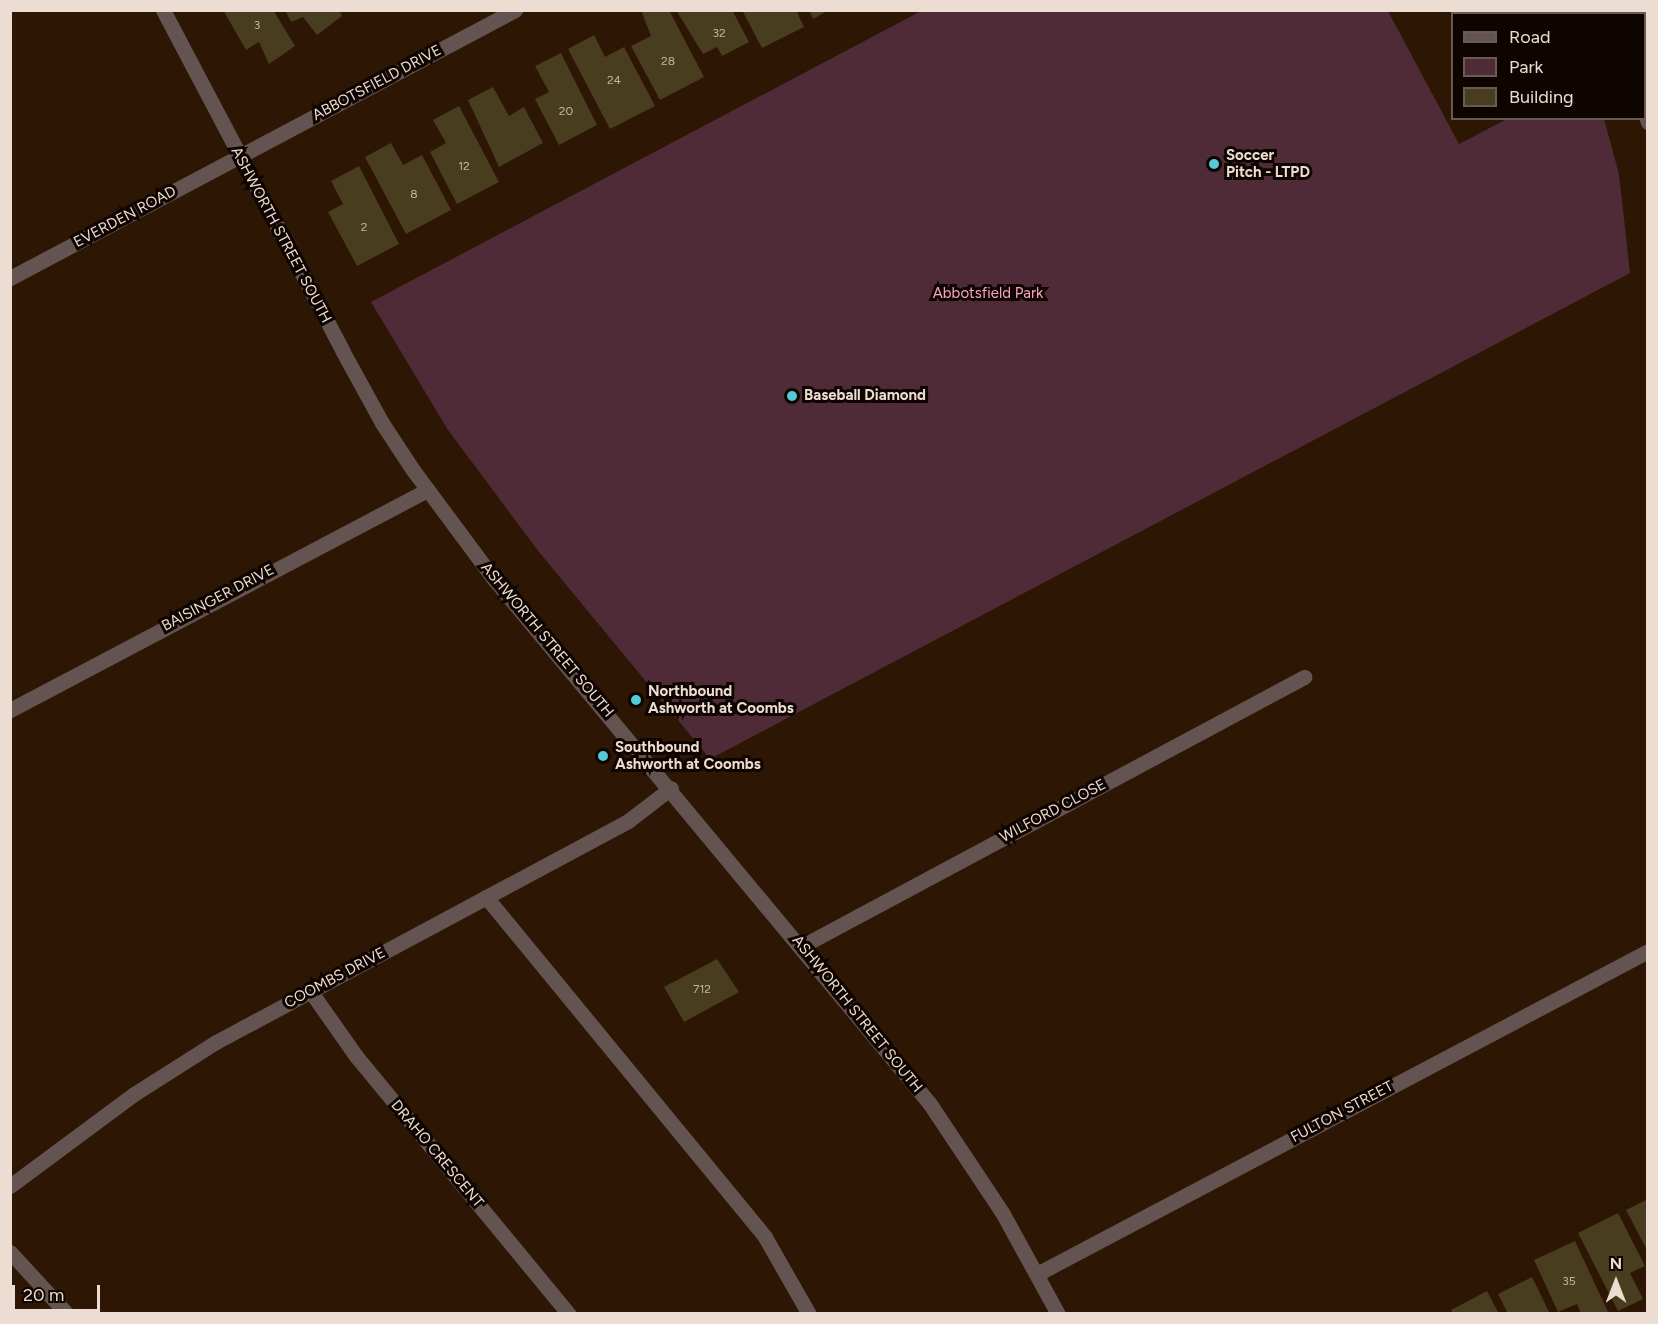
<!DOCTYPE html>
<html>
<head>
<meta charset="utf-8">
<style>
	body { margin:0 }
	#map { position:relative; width:1658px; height:1324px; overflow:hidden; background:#2d1603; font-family:Figtree,sans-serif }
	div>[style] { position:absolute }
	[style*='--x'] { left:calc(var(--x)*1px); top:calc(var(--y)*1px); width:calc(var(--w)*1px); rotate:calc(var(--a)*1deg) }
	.green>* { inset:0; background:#4f2b37 }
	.building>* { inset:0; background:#493d1f }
	.service>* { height:15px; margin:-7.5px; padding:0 7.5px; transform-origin:7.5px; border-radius:7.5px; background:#635351 }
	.minor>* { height:15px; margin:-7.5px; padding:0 7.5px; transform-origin:7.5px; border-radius:7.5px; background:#635351 }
	.dots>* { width:16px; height:16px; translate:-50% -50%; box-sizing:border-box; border:3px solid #0e0501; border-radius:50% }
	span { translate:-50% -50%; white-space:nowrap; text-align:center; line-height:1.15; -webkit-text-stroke:6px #0e0501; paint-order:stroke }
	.number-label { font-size:12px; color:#c4b4a4 }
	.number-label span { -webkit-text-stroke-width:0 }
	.street-label { font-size:15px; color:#eddcd1 }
	.poi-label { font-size:15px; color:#eddcd1; font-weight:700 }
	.left { translate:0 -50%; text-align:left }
	.park-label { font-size:15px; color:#f8a5bf }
	.frame { position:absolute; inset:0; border:12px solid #eddcd1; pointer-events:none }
	.legend { position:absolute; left:1451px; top:12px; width:195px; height:108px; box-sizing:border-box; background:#0e0501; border:2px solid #675b54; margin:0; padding:8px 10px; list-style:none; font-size:18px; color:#eddcd1 }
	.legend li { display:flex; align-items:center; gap:12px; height:30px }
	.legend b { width:30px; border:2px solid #675b54 }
	.north { position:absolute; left:1586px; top:1252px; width:60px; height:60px; -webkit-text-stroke:4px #0e0501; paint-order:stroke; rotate:0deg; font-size:16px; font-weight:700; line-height:24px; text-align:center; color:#eddcd1 }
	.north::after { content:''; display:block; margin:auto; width:21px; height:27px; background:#eddcd1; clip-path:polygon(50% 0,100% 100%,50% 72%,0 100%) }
	.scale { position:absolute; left:12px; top:1285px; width:88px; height:27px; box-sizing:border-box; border:3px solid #eddcd1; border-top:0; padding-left:8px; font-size:18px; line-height:21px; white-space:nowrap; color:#eddcd1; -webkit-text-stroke:4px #0e0501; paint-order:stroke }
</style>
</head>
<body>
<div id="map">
	<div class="green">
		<div style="clip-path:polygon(921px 11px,1388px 11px,1459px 144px,1507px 119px,1604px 119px,1619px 174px,1630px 273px,710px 759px,539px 552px,448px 430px,371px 302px)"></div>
	</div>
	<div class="building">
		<div style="clip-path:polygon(223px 10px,273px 10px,295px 46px,269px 64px,259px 42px,246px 50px)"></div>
		<div style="clip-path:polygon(285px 10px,339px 10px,342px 16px,317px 35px,303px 17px,291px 22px)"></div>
		<div style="clip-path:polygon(641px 10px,669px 10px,704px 77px,660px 100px,631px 46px,651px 36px)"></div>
		<div style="clip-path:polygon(676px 10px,732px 10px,749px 42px,722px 56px,717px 47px,703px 54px)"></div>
		<div style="clip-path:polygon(742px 10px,796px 10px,804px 27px,762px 48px)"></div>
		<div style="clip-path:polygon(809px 10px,829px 10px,813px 19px)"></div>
		<div style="clip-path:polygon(594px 35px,605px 57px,624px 47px,655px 106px,610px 129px,568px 49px)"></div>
		<div style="clip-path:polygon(561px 53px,597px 125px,559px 145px,535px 99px,549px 92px,535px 66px)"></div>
		<div style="clip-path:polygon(493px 87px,509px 116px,524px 107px,543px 143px,499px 167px,468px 100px)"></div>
		<div style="clip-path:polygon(459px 106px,499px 182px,457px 204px,430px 152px,446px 143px,433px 120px)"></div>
		<div style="clip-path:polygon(391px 143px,403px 165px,422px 155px,451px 210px,406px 234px,365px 157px)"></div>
		<div style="clip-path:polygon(359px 166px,399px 244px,357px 266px,328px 212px,343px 204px,331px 181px)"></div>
		<div style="clip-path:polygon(717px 959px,739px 992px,684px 1022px,664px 987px)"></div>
		<div style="clip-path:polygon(1648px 1199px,1648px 1252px,1626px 1210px)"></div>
		<div style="clip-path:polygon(1618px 1213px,1645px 1266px,1630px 1273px,1643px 1299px,1618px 1311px,1578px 1233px)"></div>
		<div style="clip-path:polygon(1575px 1241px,1609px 1314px,1581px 1314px,1577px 1304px,1558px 1312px,1534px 1260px)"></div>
		<div style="clip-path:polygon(1532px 1277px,1550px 1314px,1508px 1314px,1498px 1294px)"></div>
		<div style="clip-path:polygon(1487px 1291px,1499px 1314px,1453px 1314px,1451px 1310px)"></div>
	</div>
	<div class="service">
		<div style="--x:486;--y:897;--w:440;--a:50.6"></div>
		<div style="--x:765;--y:1237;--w:89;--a:60.3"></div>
	</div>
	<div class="minor">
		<div style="--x:163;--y:10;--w:386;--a:62.2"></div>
		<div style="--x:343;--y:352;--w:81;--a:61.2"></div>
		<div style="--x:382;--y:423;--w:56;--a:56.6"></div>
		<div style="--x:413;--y:470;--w:136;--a:53.4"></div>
		<div style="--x:494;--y:579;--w:682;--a:50.29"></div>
		<div style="--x:930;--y:1104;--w:132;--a:56.4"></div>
		<div style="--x:1003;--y:1214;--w:114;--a:61.2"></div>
		<div style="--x:1608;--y:10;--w:4;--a:76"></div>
		<div style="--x:1644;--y:110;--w:13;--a:72"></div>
		<div style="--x:10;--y:278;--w:572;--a:-27.95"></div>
		<div style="--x:10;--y:710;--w:472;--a:-27.8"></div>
		<div style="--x:802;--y:946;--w:570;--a:-28.18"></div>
		<div style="--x:311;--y:992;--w:78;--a:54.9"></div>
		<div style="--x:356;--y:1056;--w:335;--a:50.5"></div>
		<div style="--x:10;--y:1186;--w:154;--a:-36.6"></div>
		<div style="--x:134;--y:1094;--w:97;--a:-32.4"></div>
		<div style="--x:216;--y:1042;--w:468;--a:-28.2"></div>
		<div style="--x:628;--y:821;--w:54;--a:-37.5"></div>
		<div style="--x:10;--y:1252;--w:84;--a:47.4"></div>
		<div style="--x:1037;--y:1274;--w:691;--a:-27.86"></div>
	</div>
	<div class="dots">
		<div style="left:1214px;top:164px;background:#52cbd8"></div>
		<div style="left:792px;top:396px;background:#52cbd8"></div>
		<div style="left:636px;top:700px;background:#52cbd8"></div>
		<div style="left:603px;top:756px;background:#52cbd8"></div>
	</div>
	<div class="number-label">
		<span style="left:257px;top:26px">3</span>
		<span style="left:719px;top:34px">32</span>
		<span style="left:668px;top:62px">28</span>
		<span style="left:614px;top:81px">24</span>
		<span style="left:566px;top:112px">20</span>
		<span style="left:464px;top:167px">12</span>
		<span style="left:414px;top:195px">8</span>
		<span style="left:364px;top:228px">2</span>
		<span style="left:702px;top:990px">712</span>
		<span style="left:1569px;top:1282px">35</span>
	</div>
	<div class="street-label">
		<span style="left:377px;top:83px;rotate:-28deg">ABBOTSFIELD DRIVE</span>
		<span style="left:125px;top:217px;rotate:-28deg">EVERDEN ROAD</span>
		<span style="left:281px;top:235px;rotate:62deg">ASHWORTH STREET SOUTH</span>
		<span style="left:218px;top:598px;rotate:-28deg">BAISINGER DRIVE</span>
		<span style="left:547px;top:640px;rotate:50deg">ASHWORTH STREET SOUTH</span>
		<span style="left:1053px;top:811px;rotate:-28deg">WILFORD CLOSE</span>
		<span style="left:335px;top:978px;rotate:-28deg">COOMBS DRIVE</span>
		<span style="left:857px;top:1014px;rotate:51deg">ASHWORTH STREET SOUTH</span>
		<span style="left:1342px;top:1112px;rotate:-28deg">FULTON STREET</span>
		<span style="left:437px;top:1154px;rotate:50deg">DRAHO CRESCENT</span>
	</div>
	<div class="poi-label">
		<span class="left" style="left:1226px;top:164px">Soccer<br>Pitch - LTPD</span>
		<span class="left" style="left:804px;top:396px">Baseball Diamond</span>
		<span class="left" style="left:648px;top:700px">Northbound<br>Ashworth at Coombs</span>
		<span class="left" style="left:615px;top:756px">Southbound<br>Ashworth at Coombs</span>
	</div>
	<div class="park-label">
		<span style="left:988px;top:294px">Abbotsfield Park</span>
	</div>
	<div class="frame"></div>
	<ul class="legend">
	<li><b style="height:8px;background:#635351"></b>Road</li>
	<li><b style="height:16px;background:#4f2b37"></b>Park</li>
	<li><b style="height:16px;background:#493d1f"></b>Building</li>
	</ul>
	<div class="north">N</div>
	<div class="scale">20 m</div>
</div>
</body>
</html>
